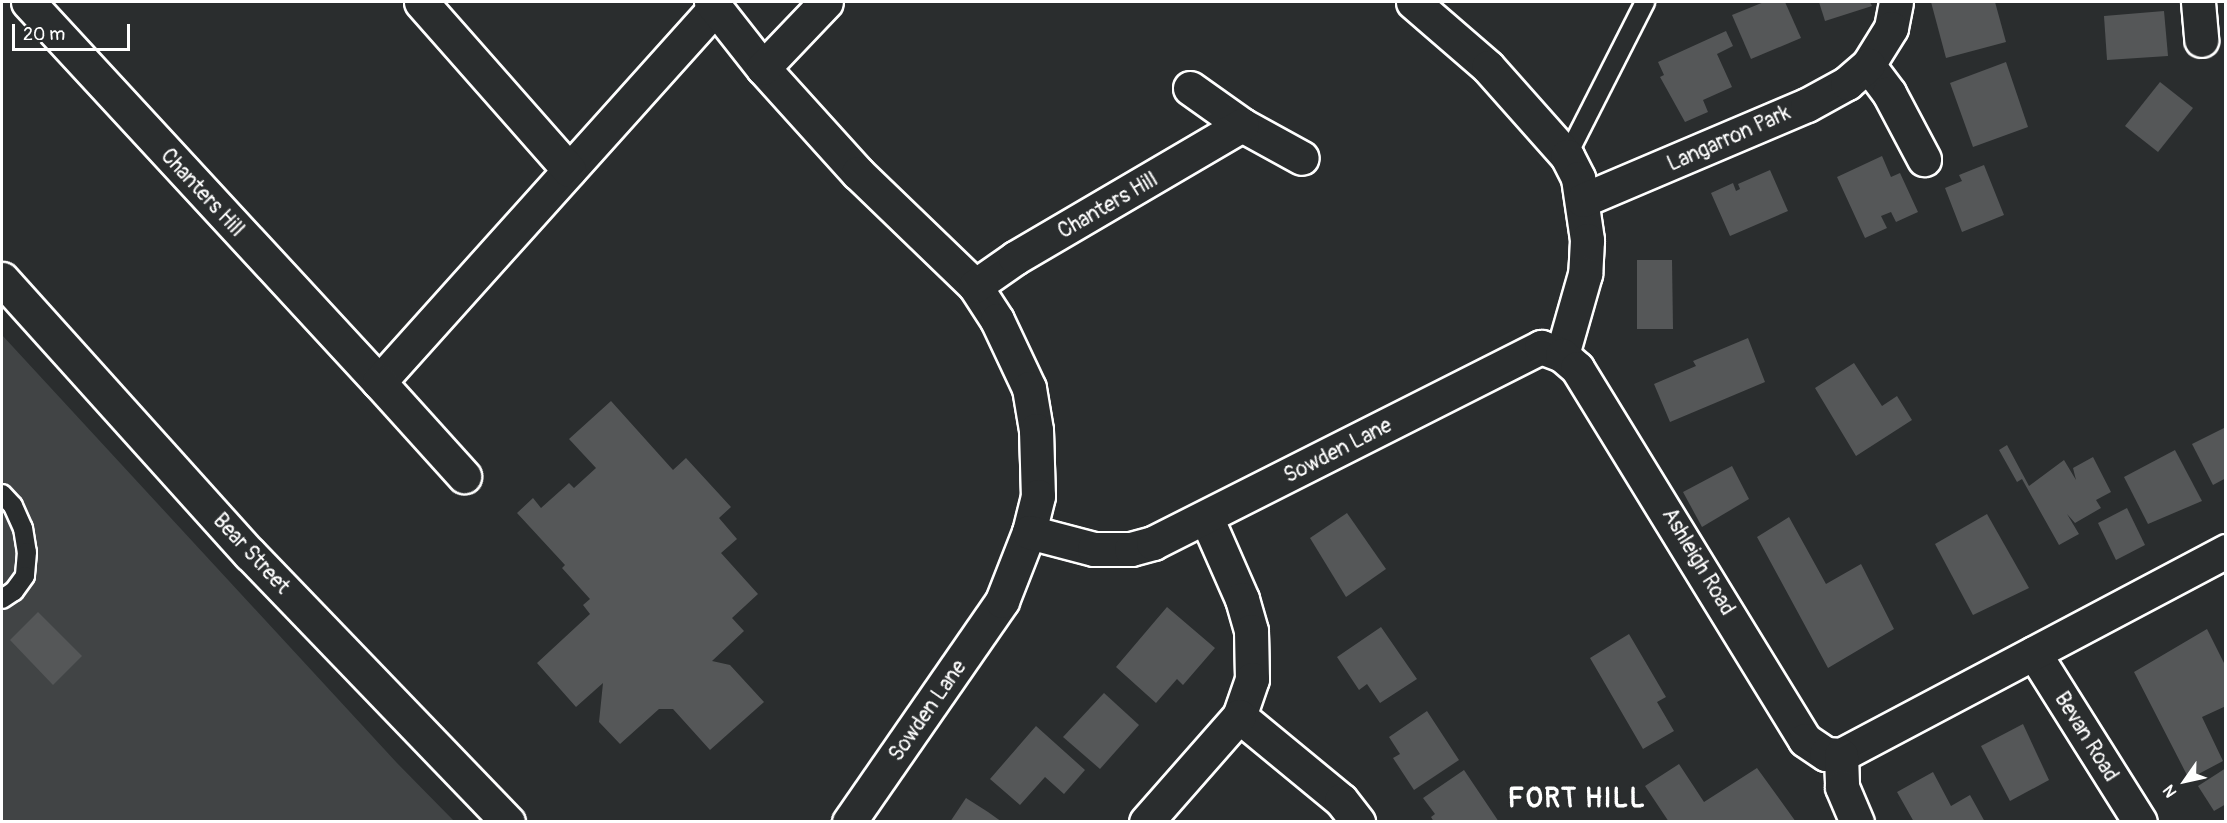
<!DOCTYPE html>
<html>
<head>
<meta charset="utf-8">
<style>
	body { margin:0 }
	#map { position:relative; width:2227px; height:823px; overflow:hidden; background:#2a2d2e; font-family:Pangolin,sans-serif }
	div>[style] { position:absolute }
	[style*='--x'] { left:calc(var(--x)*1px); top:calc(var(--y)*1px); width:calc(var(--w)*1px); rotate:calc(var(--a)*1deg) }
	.green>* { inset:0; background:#414445 }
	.building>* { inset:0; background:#555758 }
	.roads { filter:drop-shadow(2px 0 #fff) drop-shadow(-2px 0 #fff) drop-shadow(0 2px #fff) drop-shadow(0 -2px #fff) }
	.service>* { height:18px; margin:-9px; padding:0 9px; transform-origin:9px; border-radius:9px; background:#2a2d2e }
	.minor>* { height:33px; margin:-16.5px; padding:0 16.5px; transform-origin:16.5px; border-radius:16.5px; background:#2a2d2e }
	.tertiary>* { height:33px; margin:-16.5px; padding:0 16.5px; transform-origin:16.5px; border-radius:16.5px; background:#2a2d2e }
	span { translate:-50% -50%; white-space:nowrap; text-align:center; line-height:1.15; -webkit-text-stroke:4.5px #2a2d2e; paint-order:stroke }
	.street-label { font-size:21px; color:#fff }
	.district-label { font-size:27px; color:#fff; font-weight:700; letter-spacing:1.5px }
	.frame { position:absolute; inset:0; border:3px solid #fff; pointer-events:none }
	.north { position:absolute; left:2155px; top:751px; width:60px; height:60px; -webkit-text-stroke:4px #2a2d2e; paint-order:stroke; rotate:236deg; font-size:16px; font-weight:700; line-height:24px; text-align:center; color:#fff }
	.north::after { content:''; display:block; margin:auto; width:21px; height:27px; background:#fff; clip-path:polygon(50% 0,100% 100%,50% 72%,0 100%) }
	.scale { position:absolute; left:12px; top:24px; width:118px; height:27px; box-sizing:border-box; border:3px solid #fff; border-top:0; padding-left:8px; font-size:18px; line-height:21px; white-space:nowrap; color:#fff; -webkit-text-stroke:4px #2a2d2e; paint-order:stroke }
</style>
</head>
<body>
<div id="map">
	<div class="green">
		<div style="clip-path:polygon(2px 335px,397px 763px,454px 821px,2px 821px)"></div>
	</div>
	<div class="building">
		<div style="clip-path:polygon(1764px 2px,1785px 2px,1801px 38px,1751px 59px,1732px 15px)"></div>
		<div style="clip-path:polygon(1819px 2px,1870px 2px,1872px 6px,1825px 21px)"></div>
		<div style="clip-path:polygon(1931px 2px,1995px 2px,2006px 42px,1946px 58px)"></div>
		<div style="clip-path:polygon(2164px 11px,2168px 56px,2107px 60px,2104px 16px)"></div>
		<div style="clip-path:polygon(1726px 31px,1733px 46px,1717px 54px,1732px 87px,1703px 100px,1708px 112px,1685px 122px,1660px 77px,1664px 75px,1658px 62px)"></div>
		<div style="clip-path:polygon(2006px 62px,2028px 127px,1973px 147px,1950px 83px)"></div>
		<div style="clip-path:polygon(2160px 82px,2193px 108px,2158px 152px,2125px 126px)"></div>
		<div style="clip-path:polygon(1882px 156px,1891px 177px,1900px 173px,1918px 212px,1896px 222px,1891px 212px,1881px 216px,1887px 228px,1865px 238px,1837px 177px)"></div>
		<div style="clip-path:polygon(1984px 165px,2004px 215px,1962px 232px,1945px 188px,1962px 181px,1959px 175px)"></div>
		<div style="clip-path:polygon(1770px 170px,1788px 211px,1730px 236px,1711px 193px,1733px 183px,1736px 191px,1740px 189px,1738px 184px)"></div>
		<div style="clip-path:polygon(1637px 260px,1672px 260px,1673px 329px,1637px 329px)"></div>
		<div style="clip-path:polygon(1748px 338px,1765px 382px,1670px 422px,1654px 384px,1696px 366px,1693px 361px)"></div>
		<div style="clip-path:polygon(1854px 363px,1882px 406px,1897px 396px,1912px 420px,1856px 456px,1815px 388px)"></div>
		<div style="clip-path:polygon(611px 401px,673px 470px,686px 458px,731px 507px,719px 518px,737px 539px,721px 553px,758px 594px,732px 618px,744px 631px,712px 661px,730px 665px,764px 702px,710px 750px,673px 709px,659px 709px,620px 744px,599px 722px,603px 683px,576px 707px,537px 663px,590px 614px,583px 605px,590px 599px,562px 568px,565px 565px,517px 513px,533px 498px,541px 508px,569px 483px,574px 488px,596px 468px,569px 439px)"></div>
		<div style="clip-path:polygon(2226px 427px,2226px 478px,2213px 485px,2192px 444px)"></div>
		<div style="clip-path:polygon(2007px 445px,2029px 486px,2064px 460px,2076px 480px,2073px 468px,2093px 457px,2111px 492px,2096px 500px,2101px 508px,2075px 523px,2067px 514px,2079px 534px,2059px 545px,2022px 479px,2017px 482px,1999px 450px)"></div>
		<div style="clip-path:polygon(2175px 450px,2202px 501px,2148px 524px,2124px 477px)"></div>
		<div style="clip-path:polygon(1732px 466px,1749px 499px,1702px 527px,1683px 492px)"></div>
		<div style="clip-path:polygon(2127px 508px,2145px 545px,2116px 560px,2098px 523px)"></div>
		<div style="clip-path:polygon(1347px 513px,1386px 569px,1346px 597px,1310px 538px)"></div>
		<div style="clip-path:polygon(1987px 514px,2029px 588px,1973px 615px,1935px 544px)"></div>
		<div style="clip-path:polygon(1789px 517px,1826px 584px,1861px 564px,1894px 629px,1828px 668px,1757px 537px)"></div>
		<div style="clip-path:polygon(1167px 607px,1215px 648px,1183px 685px,1177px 679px,1156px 703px,1116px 667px)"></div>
		<div style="clip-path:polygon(38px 612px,82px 656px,53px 685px,10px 640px)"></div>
		<div style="clip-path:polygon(1381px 627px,1417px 679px,1380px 703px,1367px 684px,1359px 690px,1337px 657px)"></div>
		<div style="clip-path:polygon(2207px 629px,2226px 667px,2226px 706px,2202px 717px,2223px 761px,2189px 779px,2134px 672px)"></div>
		<div style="clip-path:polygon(1629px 634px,1666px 697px,1657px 702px,1674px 731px,1643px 749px,1590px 658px)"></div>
		<div style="clip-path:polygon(1104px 693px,1139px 725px,1100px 769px,1063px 737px)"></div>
		<div style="clip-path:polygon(1427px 711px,1459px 760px,1414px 790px,1393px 758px,1400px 754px,1389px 737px)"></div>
		<div style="clip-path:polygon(2023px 724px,2049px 780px,2010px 801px,1981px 746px)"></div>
		<div style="clip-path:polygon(1036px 726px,1085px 770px,1064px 794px,1045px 777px,1020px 805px,990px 779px)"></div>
		<div style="clip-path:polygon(1679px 764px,1704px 802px,1757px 768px,1796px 822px,1669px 822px,1645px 786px)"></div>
		<div style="clip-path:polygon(2226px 768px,2226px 804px,2214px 811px,2198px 786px)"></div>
		<div style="clip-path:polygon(1464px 770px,1499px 822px,1434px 822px,1431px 817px,1435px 814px,1423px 798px)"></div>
		<div style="clip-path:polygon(1933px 772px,1951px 806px,1970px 795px,1985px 822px,1914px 822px,1897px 792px)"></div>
		<div style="clip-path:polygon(966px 798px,988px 812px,1002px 822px,950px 822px)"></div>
	</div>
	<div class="roads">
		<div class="service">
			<div style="--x:1567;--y:156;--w:173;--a:-63.1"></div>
			<div style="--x:2;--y:494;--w:16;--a:47"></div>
			<div style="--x:13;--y:506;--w:24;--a:66"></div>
			<div style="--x:23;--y:528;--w:24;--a:81"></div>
			<div style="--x:27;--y:552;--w:24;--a:95"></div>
			<div style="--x:25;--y:576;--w:19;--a:126"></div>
			<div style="--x:14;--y:591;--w:14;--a:146"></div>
		</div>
		<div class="minor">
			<div style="--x:28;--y:2;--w:517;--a:47.27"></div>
			<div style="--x:379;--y:382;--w:501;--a:-48.07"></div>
			<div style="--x:421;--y:2;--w:224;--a:48.6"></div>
			<div style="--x:711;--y:2;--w:84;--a:51.8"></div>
			<div style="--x:763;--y:68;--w:142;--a:47.9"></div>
			<div style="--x:858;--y:173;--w:163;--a:44"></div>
			<div style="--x:975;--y:286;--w:40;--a:57.1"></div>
			<div style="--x:997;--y:320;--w:75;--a:64.8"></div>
			<div style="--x:1029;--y:388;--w:43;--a:80.5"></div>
			<div style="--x:1036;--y:430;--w:66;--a:88.3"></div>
			<div style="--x:1038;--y:496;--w:37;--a:104"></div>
			<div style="--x:1413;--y:2;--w:99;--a:40.9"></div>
			<div style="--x:1488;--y:67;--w:119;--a:48.4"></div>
			<div style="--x:1567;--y:156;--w:25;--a:63"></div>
			<div style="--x:1578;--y:178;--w:63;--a:81.7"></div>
			<div style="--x:1587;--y:240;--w:34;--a:93"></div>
			<div style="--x:1585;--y:274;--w:84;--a:105.9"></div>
			<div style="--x:1896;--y:2;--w:26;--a:101"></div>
			<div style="--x:1891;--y:28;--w:44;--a:121.9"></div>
			<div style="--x:1868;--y:65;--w:35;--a:53"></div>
			<div style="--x:1889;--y:93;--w:75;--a:62.1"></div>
			<div style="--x:2198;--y:2;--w:38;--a:85"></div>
			<div style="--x:763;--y:68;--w:91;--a:-46.3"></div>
			<div style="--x:1190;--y:88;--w:64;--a:35.4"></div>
			<div style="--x:1242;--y:125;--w:68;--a:28.8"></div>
			<div style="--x:1583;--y:200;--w:243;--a:-23"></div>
			<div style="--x:1807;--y:105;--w:46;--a:-28.8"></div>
			<div style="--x:1847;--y:83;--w:28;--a:-41"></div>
			<div style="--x:975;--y:286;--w:49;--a:-35"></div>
			<div style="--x:1015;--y:258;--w:263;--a:-30.4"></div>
			<div style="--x:379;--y:382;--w:127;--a:47.9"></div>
			<div style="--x:1206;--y:517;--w:90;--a:66.3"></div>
			<div style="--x:1242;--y:599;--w:33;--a:74"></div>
			<div style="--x:1251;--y:631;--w:48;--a:88.8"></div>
			<div style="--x:1252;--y:679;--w:39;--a:109"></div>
			<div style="--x:1239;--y:716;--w:132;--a:39.5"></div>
			<div style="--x:1341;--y:800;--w:28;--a:52"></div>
			<div style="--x:2034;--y:653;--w:199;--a:57.9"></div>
			<div style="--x:1841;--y:755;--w:436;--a:-27.9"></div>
			<div style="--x:849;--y:822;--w:269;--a:-55.3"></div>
			<div style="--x:1002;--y:601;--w:74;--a:-68.6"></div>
			<div style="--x:1029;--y:532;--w:67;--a:14.7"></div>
			<div style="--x:1094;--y:549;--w:37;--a:0"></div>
			<div style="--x:1131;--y:549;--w:23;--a:-15"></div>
			<div style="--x:1153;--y:543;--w:435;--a:-26.8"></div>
			<div style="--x:1541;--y:347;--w:22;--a:21"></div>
			<div style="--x:1562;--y:355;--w:20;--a:41"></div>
			<div style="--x:1577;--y:368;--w:436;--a:58.5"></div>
			<div style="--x:1805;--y:740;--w:25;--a:34"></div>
			<div style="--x:1826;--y:754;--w:15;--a:4"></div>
			<div style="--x:1841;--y:755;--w:32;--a:88"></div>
			<div style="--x:1842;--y:787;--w:38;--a:67"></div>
			<div style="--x:1146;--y:822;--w:141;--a:-48.7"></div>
		</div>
		<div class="tertiary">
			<div style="--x:2;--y:279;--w:370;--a:48"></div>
			<div style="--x:250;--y:554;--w:372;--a:46.1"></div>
		</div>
	</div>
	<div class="street-label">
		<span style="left:1729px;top:139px;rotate:-24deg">Langarron Park</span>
		<span style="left:202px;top:193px;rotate:47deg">Chanters Hill</span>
		<span style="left:1108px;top:206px;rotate:-30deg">Chanters Hill</span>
		<span style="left:1338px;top:451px;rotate:-27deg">Sowden Lane</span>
		<span style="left:251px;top:554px;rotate:47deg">Bear Street</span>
		<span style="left:1698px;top:562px;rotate:59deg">Ashleigh Road</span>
		<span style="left:928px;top:711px;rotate:-55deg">Sowden Lane</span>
		<span style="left:2086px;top:737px;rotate:58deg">Bevan Road</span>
	</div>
	<div class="district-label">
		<span style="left:1577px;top:799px">FORT HILL</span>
	</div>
	<div class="frame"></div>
	<div class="north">N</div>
	<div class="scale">20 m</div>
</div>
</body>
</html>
